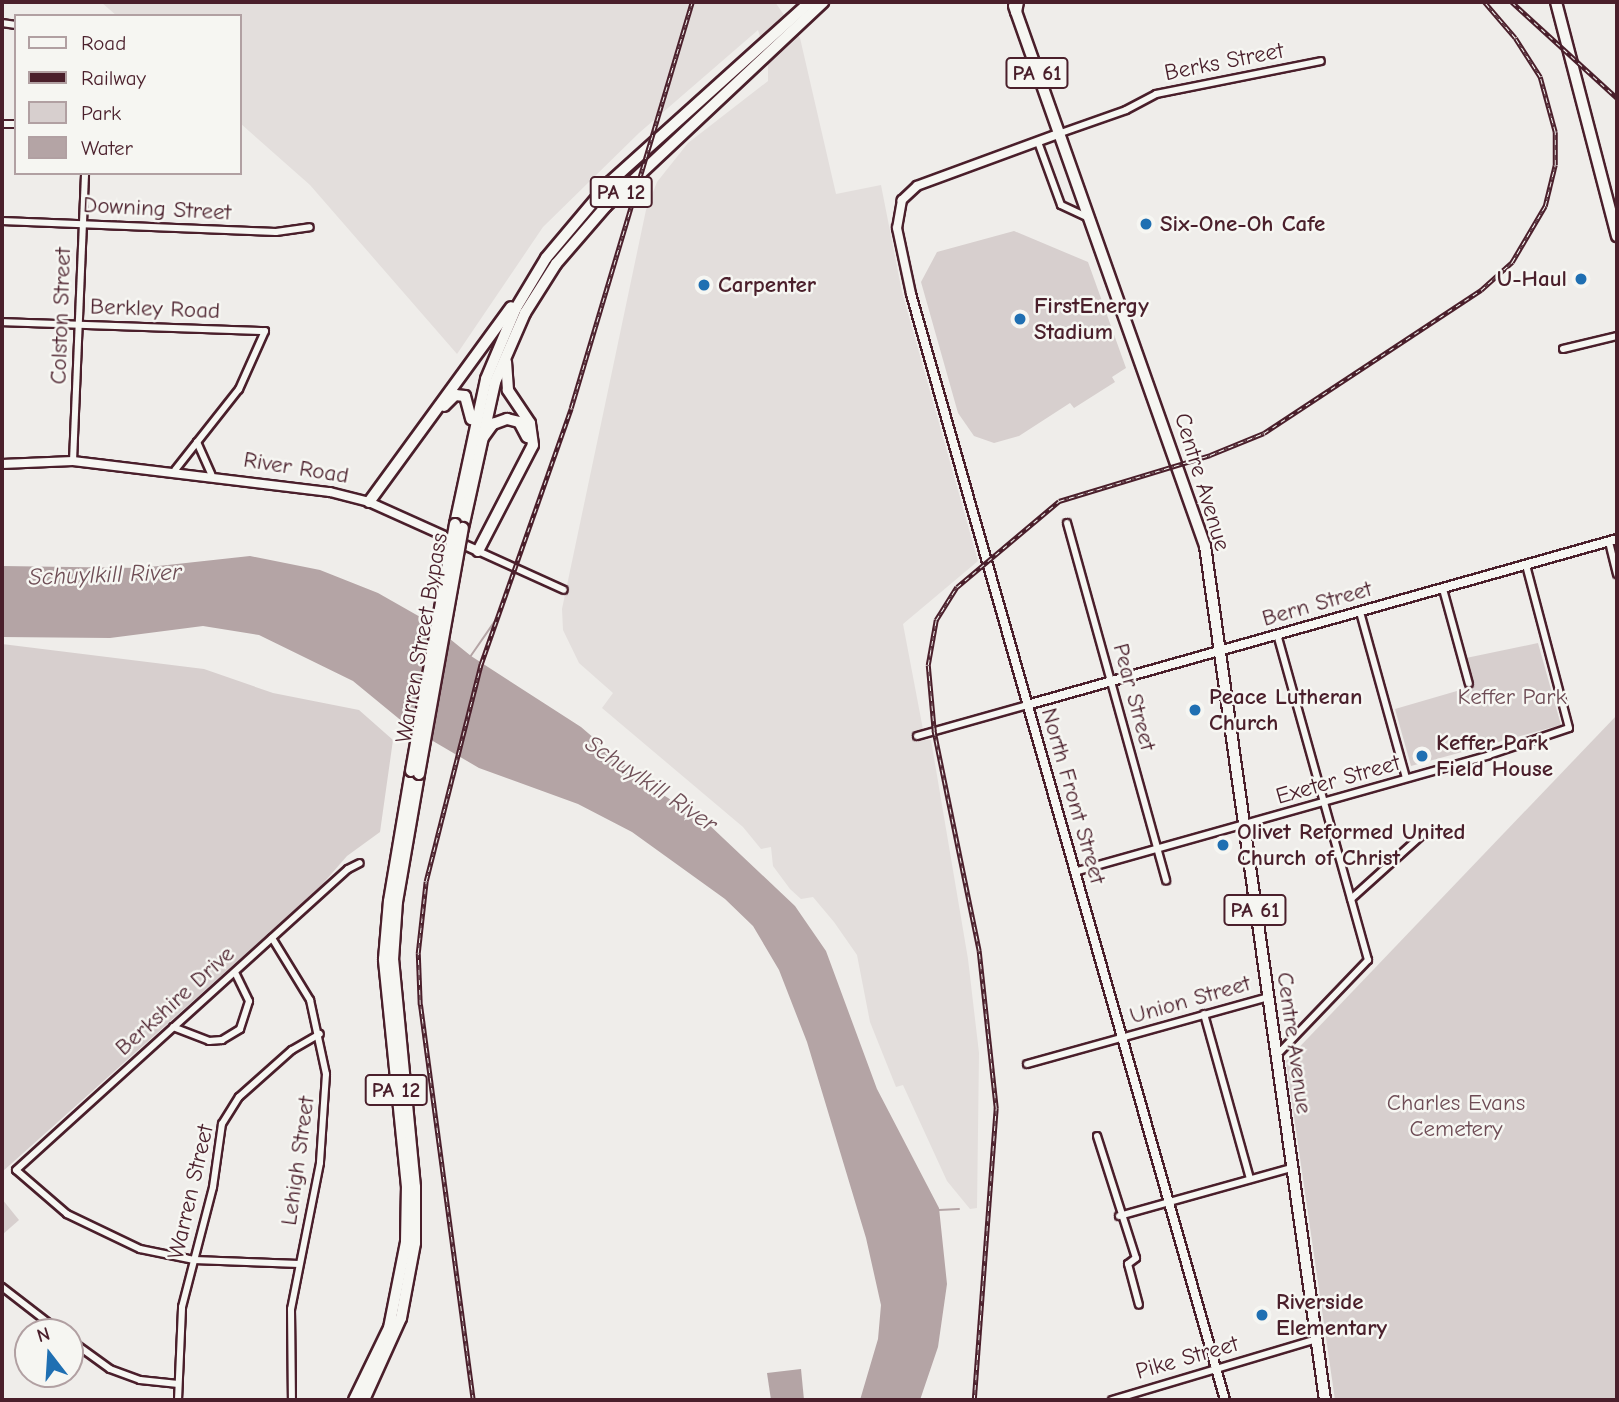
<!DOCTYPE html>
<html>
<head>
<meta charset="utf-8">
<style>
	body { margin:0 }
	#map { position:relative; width:1619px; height:1402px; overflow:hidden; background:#efedea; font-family:"Comic Neue",sans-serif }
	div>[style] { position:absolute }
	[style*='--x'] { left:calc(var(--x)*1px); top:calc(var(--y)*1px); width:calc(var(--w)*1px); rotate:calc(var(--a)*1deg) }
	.built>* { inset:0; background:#e3dedc }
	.green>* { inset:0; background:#d7cfce }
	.water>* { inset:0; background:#b4a4a5 }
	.stream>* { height:2px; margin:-1px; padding:0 1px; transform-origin:1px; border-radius:1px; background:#b4a4a5 }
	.roads { filter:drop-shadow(2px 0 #4a1f2b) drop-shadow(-2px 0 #4a1f2b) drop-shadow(0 2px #4a1f2b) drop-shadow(0 -2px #4a1f2b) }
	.minor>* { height:6px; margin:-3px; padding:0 3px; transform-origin:3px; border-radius:3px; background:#f6f6f2 }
	.tertiary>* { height:8px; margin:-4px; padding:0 4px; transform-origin:4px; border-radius:4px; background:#f6f6f2 }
	.primary>* { height:10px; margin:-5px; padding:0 5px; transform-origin:5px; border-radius:5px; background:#f6f6f2 }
	.motorway>* { height:10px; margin:-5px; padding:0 5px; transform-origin:5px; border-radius:5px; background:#f6f6f2 }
	.rail>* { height:4.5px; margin-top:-2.25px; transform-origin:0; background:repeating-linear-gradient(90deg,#f6f6f2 0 5px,#4a1f2b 0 10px); box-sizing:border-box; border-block:2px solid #4a1f2b }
	.bridges { filter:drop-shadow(2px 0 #4a1f2b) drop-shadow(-2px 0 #4a1f2b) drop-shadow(0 2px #4a1f2b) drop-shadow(0 -2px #4a1f2b) }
	.motorway-bridge>* { height:10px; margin:-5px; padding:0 5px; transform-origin:5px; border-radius:5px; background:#f6f6f2 }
	.dots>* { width:19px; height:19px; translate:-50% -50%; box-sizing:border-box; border:4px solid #f6f6f2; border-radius:50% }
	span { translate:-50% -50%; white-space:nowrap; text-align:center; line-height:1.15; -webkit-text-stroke:5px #f6f6f2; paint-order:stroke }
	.shield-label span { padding:2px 5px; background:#f6f6f2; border:2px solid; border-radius:5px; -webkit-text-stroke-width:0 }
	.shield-label { font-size:21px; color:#4a1f2b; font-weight:700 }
	.street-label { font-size:23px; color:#4a1f2b }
	.poi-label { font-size:23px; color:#4a1f2b; font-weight:700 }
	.left { translate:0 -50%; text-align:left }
	.right { translate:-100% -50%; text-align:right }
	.park-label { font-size:23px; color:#6d4b54 }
	.water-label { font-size:24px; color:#6f4e56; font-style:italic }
	.frame { position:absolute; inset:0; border:4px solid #4a1f2b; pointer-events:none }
	.legend { position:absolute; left:14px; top:14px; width:228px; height:161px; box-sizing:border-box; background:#f6f6f2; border:2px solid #b1a0a2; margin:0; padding:9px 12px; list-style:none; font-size:21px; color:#4a1f2b }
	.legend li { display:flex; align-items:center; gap:14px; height:35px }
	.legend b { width:35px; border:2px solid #b1a0a2 }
	.north { position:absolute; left:14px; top:1318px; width:70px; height:70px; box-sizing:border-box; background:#f6f6f2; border:2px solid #b1a0a2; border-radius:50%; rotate:343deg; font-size:19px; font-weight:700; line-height:28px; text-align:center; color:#4a1f2b }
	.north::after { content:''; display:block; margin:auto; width:24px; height:32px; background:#1f6fb2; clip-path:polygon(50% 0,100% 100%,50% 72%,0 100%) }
</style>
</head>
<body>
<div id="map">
	<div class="built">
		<div style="clip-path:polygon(101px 2px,775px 2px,800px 38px,836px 194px,881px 185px,902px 292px,978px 561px,903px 624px,925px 740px,931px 740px,968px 959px,979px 1053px,977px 1208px,970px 1209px,947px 1181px,903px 1085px,896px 1087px,870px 1022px,857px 955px,834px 922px,813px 897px,801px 899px,790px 889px,773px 866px,771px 847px,761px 849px,743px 827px,602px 708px,613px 693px,579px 663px,563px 630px,562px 609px,646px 210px,657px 182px,688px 143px,768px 81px,768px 62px,758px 30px,639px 133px,543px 227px,457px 354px,310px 185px,240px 123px,240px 16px,117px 16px)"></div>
	</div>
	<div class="green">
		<div style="clip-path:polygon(1014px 231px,1088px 262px,1126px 368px,1112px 377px,1115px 382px,1074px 408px,1070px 403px,1019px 436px,994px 443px,974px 436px,958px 413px,921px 282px,937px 252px)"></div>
		<div style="clip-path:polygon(1538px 643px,1561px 725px,1411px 766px,1395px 709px,1474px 686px,1466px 658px)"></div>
		<div style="clip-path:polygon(2px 644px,204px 669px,273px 693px,359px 710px,393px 740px,380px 832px,347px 856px,319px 888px,2px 1172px)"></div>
		<div style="clip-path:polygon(1617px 715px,1617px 1400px,1335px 1400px,1286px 1061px)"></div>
		<div style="clip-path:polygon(2px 1199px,19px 1220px,2px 1235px)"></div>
	</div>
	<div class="water">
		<div style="clip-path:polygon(250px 556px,320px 570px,378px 593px,429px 622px,471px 656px,581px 727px,652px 788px,705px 821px,795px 906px,826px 951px,877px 1089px,939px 1208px,947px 1284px,938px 1347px,920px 1400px,860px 1400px,878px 1339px,881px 1305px,866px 1238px,807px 1042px,779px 970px,753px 926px,725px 899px,632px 832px,578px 804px,479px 768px,409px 727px,353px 681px,259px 635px,203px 626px,110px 638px,2px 637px,2px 566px,140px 568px)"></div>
		<div style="clip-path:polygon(801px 1369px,804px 1400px,771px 1400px,767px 1373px)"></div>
	</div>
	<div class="stream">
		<div style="--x:470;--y:657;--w:47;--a:-55.3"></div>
		<div style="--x:939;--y:1210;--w:20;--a:-3"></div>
	</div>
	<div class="roads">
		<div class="minor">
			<div style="--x:2;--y:23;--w:14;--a:8"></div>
			<div style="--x:2;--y:124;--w:14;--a:0"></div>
			<div style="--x:1058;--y:134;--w:72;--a:-19.4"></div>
			<div style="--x:1126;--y:110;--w:34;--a:-28"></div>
			<div style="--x:1156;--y:94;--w:168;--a:-11.3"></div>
			<div style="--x:1038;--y:142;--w:67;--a:69.9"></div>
			<div style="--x:1061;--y:205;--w:29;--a:25"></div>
			<div style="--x:2;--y:221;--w:274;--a:2.3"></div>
			<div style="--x:276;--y:232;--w:34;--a:-8"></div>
			<div style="--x:2;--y:322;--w:263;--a:2"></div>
			<div style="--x:265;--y:331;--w:64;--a:114.1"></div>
			<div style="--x:239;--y:389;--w:103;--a:128.3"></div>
			<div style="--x:1563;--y:349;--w:56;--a:-13.5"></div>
			<div style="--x:197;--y:442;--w:35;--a:66"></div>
			<div style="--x:73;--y:461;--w:288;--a:-87.6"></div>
			<div style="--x:1067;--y:523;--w:371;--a:74.5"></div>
			<div style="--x:1609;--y:542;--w:33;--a:76"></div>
			<div style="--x:478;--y:551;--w:94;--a:24.4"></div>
			<div style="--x:1443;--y:589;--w:98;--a:74.7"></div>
			<div style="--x:1360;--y:612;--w:172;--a:74.5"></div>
			<div style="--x:917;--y:736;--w:114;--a:-15.7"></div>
			<div style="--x:1074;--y:872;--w:431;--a:-15.7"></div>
			<div style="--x:1489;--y:755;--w:84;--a:-18.6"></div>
			<div style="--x:1569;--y:728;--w:169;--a:-104.8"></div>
			<div style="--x:1351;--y:899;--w:96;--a:-42"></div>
			<div style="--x:272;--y:938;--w:73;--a:58.5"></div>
			<div style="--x:310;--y:1000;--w:76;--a:77.8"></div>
			<div style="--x:326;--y:1074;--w:89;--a:93.9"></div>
			<div style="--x:320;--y:1163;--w:149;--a:101.2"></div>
			<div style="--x:291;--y:1309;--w:91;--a:89.4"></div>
			<div style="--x:1204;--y:1014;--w:171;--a:74.4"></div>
			<div style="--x:173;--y:1027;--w:39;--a:21"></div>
			<div style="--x:209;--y:1041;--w:13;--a:-4"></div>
			<div style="--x:222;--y:1040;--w:21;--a:-31"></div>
			<div style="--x:240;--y:1029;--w:29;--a:-72"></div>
			<div style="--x:249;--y:1001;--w:32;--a:-116"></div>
			<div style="--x:1276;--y:1056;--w:133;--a:-46.2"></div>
			<div style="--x:1368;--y:960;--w:337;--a:-105.6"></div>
			<div style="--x:1027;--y:1064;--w:250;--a:-15.5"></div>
			<div style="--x:1097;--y:1136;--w:128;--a:72.3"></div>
			<div style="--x:1136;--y:1258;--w:10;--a:143"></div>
			<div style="--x:1128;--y:1264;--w:42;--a:75"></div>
			<div style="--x:1119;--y:1216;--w:179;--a:-15.6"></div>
			<div style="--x:299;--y:1264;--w:105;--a:-177.8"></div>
			<div style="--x:194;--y:1260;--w:55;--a:-168.5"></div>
			<div style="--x:140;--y:1249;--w:81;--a:-154.4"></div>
			<div style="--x:67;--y:1214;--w:67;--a:-139.2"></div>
			<div style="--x:16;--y:1170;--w:448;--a:-42.2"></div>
			<div style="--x:348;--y:869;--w:13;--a:-27"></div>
			<div style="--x:2;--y:1287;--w:73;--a:37.8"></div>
			<div style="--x:70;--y:1340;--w:49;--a:35.9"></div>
			<div style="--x:110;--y:1369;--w:32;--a:20"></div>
			<div style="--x:140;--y:1380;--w:36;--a:6"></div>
			<div style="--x:178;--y:1400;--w:93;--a:-87.5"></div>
			<div style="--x:182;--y:1307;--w:124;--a:-75.5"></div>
			<div style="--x:213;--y:1187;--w:64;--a:-81.9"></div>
			<div style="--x:222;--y:1124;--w:32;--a:-58"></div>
			<div style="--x:239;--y:1097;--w:71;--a:-41.6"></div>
			<div style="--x:292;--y:1050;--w:32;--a:-30"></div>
			<div style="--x:1112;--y:1400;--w:213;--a:-16.6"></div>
		</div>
		<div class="tertiary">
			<div style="--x:1058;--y:134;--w:150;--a:159.8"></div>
			<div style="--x:917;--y:186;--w:21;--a:137"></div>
			<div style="--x:902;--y:200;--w:28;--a:100"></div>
			<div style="--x:897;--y:228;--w:67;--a:78"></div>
			<div style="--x:911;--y:294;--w:1150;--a:74.15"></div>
			<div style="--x:2;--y:464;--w:71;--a:-2.4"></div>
			<div style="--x:73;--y:461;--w:259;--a:6.9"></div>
			<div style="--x:330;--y:492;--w:40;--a:14.4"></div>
			<div style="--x:369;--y:502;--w:120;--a:24.2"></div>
			<div style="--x:1027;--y:705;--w:613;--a:-15.71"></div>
		</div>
		<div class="primary">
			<div style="--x:1556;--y:2;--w:242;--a:75.4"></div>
			<div style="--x:1014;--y:6;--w:573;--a:70.52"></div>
			<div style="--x:1205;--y:546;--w:862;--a:82"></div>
		</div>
		<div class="motorway">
			<div style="--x:1016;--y:12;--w:10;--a:-79"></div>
			<div style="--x:444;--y:406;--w:16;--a:-45"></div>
			<div style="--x:455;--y:395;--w:10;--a:6"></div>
			<div style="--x:465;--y:396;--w:24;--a:75"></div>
			<div style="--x:482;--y:439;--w:19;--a:-54"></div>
			<div style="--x:493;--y:424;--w:15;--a:-20"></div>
			<div style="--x:507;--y:419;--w:12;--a:14"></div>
			<div style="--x:519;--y:422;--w:17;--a:62"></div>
			<div style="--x:369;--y:502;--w:241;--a:-53.9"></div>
			<div style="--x:455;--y:524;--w:148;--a:-77.9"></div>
			<div style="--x:486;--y:379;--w:77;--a:-67.1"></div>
			<div style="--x:516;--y:308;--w:58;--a:-59"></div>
			<div style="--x:546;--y:258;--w:99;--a:-49.9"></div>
			<div style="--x:610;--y:182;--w:269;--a:-42"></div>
			<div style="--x:463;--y:528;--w:149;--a:-77.6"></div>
			<div style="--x:495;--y:382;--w:75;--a:-66.5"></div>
			<div style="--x:525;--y:313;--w:58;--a:-57.7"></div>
			<div style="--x:556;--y:264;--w:77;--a:-49.2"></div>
			<div style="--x:606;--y:206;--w:298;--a:-43.2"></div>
			<div style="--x:478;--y:551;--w:119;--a:-62.6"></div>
			<div style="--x:533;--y:445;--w:22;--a:-98"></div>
			<div style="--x:530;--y:423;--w:40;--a:-124"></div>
			<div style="--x:508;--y:390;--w:28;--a:-94"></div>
			<div style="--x:354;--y:1400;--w:80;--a:-64.1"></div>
			<div style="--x:389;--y:1328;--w:88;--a:-78.8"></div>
			<div style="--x:406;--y:1242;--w:55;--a:-89"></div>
			<div style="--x:407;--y:1187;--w:229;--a:-95.8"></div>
			<div style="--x:384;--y:959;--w:58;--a:-85.1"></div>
			<div style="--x:389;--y:901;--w:132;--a:-80.4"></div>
			<div style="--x:364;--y:1400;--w:90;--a:-65.7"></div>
			<div style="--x:401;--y:1318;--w:76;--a:-79.4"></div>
			<div style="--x:415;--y:1243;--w:56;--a:-90"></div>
			<div style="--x:415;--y:1187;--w:228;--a:-95.5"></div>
			<div style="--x:393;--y:960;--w:58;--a:-86.1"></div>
			<div style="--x:397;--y:902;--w:130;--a:-80.2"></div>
		</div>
	</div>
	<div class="rail">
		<div style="--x:1512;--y:2;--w:142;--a:42.4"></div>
		<div style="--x:473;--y:1400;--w:399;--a:-97.6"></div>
		<div style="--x:420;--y:1005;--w:52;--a:-92.2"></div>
		<div style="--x:418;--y:953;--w:72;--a:-83.7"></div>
		<div style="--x:426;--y:881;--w:224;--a:-75.8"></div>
		<div style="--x:481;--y:664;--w:271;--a:-70.6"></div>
		<div style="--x:571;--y:408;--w:424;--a:-73.4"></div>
		<div style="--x:974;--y:1400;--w:293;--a:-85.7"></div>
		<div style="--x:996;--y:1108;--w:158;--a:-96.2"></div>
		<div style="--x:979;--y:951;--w:225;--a:-101.6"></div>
		<div style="--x:934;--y:731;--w:66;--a:-95.2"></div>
		<div style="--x:928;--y:665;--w:46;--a:-79.9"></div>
		<div style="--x:936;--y:620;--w:39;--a:-58"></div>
		<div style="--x:957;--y:587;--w:133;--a:-40.1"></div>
		<div style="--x:1059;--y:501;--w:158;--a:-16.9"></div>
		<div style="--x:1210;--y:455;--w:58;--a:-22.2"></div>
		<div style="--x:1264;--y:433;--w:260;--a:-33.4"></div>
		<div style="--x:1481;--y:290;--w:42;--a:-42.1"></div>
		<div style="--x:1512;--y:262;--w:65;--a:-59.5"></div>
		<div style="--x:1545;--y:206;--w:42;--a:-76.3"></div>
		<div style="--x:1555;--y:165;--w:33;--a:-90"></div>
		<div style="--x:1555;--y:132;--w:57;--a:-105.3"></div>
		<div style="--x:1540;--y:77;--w:46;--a:-122.7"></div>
		<div style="--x:1515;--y:38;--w:48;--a:-130.7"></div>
	</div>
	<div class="bridges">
		<div class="motorway-bridge">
			<div style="--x:411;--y:771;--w:251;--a:-79.9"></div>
			<div style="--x:419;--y:774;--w:250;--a:-79.9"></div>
		</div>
	</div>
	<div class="dots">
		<div style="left:1146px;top:224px;background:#1f6fb2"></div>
		<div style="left:1581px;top:279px;background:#1f6fb2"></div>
		<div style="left:704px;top:285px;background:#1f6fb2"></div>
		<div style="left:1020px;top:319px;background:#1f6fb2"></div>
		<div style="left:1195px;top:710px;background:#1f6fb2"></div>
		<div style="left:1422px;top:756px;background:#1f6fb2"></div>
		<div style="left:1223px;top:845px;background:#1f6fb2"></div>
		<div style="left:1262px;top:1315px;background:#1f6fb2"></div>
	</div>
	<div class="shield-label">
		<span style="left:1037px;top:73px">PA 61</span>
		<span style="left:621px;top:192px">PA 12</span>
		<span style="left:1255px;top:910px">PA 61</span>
		<span style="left:396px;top:1090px">PA 12</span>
	</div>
	<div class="street-label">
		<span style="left:1224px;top:62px;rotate:-11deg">Berks Street</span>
		<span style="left:157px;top:209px;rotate:3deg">Downing Street</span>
		<span style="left:155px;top:309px;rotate:2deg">Berkley Road</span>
		<span style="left:61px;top:316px;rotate:-88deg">Colston Street</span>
		<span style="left:296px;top:468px;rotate:9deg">River Road</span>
		<span style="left:1202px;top:482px;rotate:73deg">Centre Avenue</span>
		<span style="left:1317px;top:604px;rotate:-16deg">Bern Street</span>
		<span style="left:422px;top:638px;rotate:-80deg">Warren Street Bypass</span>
		<span style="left:1134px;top:697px;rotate:75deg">Pear Street</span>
		<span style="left:1338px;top:780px;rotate:-16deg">Exeter Street</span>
		<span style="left:1073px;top:796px;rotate:74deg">North Front Street</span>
		<span style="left:1190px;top:1000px;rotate:-16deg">Union Street</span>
		<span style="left:175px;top:1001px;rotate:-42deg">Berkshire Drive</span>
		<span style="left:1294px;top:1043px;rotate:82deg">Centre Avenue</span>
		<span style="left:298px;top:1161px;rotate:-82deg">Lehigh Street</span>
		<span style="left:191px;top:1192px;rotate:-77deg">Warren Street</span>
		<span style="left:1187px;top:1358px;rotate:-16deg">Pike Street</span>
	</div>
	<div class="poi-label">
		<span class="left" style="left:1160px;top:224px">Six-One-Oh Cafe</span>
		<span class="right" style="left:1567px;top:279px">U-Haul</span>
		<span class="left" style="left:718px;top:285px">Carpenter</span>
		<span class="left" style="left:1034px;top:319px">FirstEnergy<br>Stadium</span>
		<span class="left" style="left:1209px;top:710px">Peace Lutheran<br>Church</span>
		<span class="left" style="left:1436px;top:756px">Keffer Park<br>Field House</span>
		<span class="left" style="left:1237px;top:845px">Olivet Reformed United<br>Church of Christ</span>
		<span class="left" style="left:1276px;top:1315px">Riverside<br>Elementary</span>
	</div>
	<div class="park-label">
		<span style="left:1512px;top:697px">Keffer Park</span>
		<span style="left:1456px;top:1116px">Charles Evans<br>Cemetery</span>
	</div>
	<div class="water-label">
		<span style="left:105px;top:575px;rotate:-2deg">Schuylkill River</span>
		<span style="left:651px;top:784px;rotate:34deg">Schuylkill River</span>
	</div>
	<div class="frame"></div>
	<ul class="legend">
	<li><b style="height:9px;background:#f6f6f2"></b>Road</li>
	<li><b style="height:9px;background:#4a1f2b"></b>Railway</li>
	<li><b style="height:19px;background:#d7cfce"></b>Park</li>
	<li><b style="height:19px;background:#b4a4a5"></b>Water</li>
	</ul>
	<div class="north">N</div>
</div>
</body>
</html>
